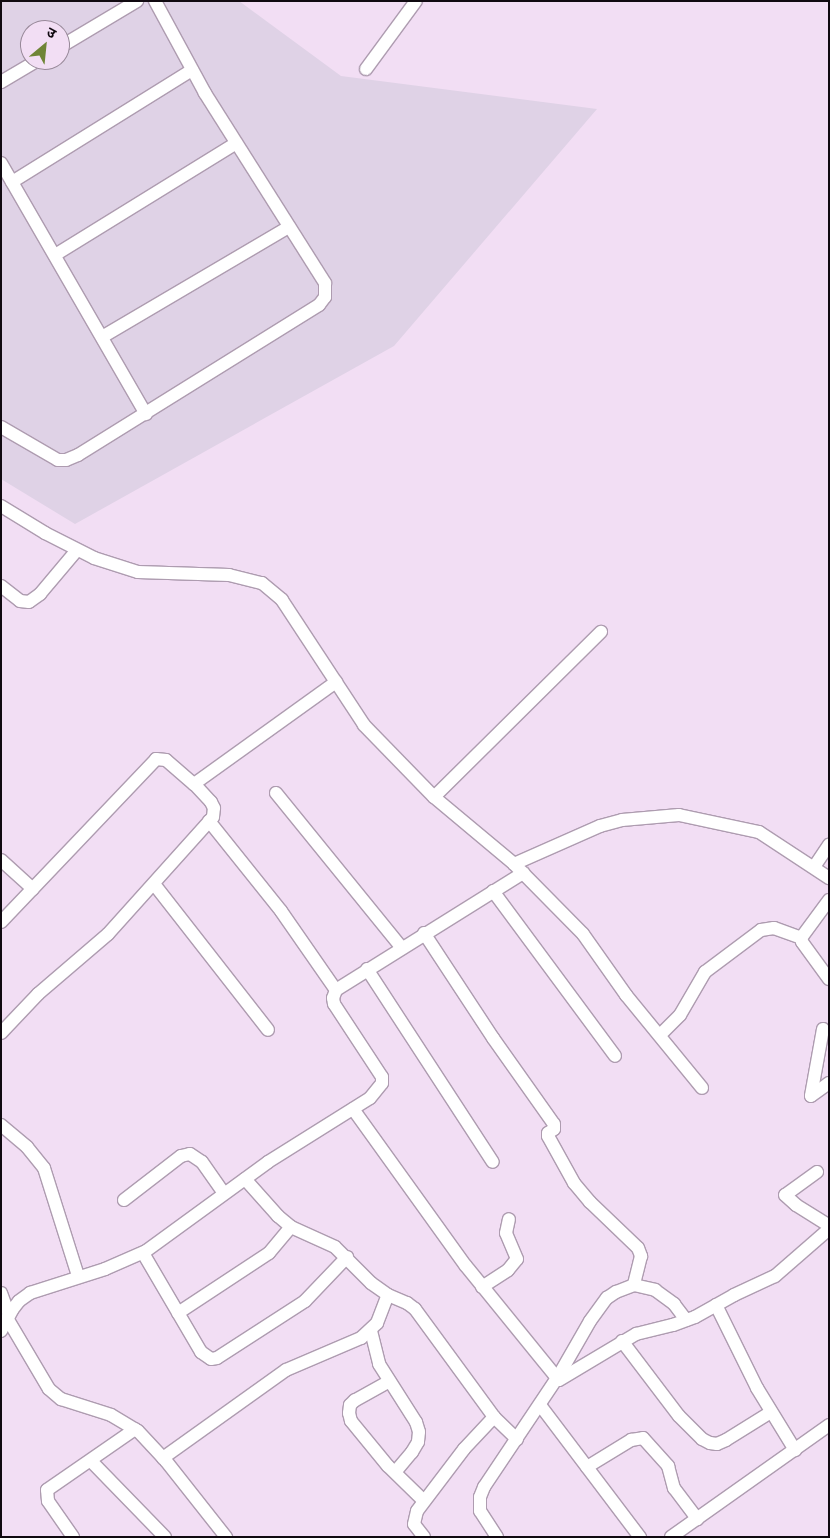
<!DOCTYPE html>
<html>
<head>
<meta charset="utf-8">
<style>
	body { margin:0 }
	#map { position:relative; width:830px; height:1538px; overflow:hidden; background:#f2def4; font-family:Barlow,"Noto Sans Devanagari",sans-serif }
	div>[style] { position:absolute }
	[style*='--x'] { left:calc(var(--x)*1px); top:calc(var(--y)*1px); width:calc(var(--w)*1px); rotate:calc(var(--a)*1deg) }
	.industrial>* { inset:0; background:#dfd2e6 }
	.roads { filter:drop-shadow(1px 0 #ae9cb0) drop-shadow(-1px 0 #ae9cb0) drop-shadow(0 1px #ae9cb0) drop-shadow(0 -1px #ae9cb0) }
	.minor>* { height:12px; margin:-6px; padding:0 6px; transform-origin:6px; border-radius:6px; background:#fff }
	span { translate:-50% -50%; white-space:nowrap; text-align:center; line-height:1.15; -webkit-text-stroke:4.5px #f2def4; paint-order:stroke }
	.frame { position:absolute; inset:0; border:2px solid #100910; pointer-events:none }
	.north { position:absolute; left:20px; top:20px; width:50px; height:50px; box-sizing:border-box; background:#f2def4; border:1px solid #988999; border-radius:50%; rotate:28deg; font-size:14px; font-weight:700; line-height:20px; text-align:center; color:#100910 }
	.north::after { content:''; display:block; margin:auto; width:18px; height:22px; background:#6f8536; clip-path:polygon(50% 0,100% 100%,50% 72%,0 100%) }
</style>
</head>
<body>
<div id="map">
	<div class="industrial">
		<div style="clip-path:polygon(evenodd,1px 1px,239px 1px,341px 76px,597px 109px,394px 346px,75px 524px,1px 479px,1px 1px,30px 30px,60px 30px,60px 60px,30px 60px,30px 30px)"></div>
	</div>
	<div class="roads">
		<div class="minor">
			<div style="--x:60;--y:47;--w:90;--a:-30.9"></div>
			<div style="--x:366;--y:69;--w:84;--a:-53.7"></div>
			<div style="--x:1;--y:82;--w:43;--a:-30.7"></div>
			<div style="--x:1;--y:163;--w:290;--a:60"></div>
			<div style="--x:12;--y:182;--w:212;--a:-31.9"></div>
			<div style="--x:55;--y:255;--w:213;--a:-31.7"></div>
			<div style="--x:102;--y:337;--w:217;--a:-30.5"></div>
			<div style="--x:1;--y:427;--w:66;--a:30.1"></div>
			<div style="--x:58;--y:460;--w:8;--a:0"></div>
			<div style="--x:66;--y:460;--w:13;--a:-23"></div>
			<div style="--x:78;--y:455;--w:284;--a:-31.9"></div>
			<div style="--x:319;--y:305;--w:10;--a:-53"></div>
			<div style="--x:325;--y:297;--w:14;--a:-90"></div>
			<div style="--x:325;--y:283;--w:225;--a:-122.3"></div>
			<div style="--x:205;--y:93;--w:105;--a:-118.5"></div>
			<div style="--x:1;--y:506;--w:52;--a:31.5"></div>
			<div style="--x:45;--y:533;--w:55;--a:27"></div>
			<div style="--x:94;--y:558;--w:46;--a:17.7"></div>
			<div style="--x:138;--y:572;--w:91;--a:1.9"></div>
			<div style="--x:229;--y:575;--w:34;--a:14"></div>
			<div style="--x:262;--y:583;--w:26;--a:40"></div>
			<div style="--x:282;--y:600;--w:149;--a:56.7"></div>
			<div style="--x:364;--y:725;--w:100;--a:45.8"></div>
			<div style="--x:434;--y:797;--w:104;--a:39.9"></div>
			<div style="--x:514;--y:864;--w:98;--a:45.4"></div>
			<div style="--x:583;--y:934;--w:75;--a:54.8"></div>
			<div style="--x:626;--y:995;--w:120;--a:50.7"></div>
			<div style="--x:1;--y:586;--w:24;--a:38"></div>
			<div style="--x:20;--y:601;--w:9;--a:6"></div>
			<div style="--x:29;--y:602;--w:14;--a:-36"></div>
			<div style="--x:40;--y:594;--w:57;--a:-49.9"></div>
			<div style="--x:276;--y:793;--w:200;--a:50.9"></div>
			<div style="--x:434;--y:797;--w:235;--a:-44.7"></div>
			<div style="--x:209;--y:821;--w:115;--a:51.3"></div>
			<div style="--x:281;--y:911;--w:96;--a:55.2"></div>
			<div style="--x:1;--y:860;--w:43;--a:42.2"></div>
			<div style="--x:514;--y:864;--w:94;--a:-23.8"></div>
			<div style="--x:600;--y:826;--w:23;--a:-15"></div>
			<div style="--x:622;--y:820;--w:57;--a:-5"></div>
			<div style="--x:679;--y:815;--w:82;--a:12"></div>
			<div style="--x:759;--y:832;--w:84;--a:33.3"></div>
			<div style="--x:814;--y:867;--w:27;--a:-56"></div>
			<div style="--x:154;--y:884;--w:185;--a:52"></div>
			<div style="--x:493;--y:891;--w:205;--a:53.5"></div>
			<div style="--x:829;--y:900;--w:47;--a:126.4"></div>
			<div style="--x:801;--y:938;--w:4;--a:76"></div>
			<div style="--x:802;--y:942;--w:46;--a:53.9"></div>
			<div style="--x:1;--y:922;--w:225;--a:-46.4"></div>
			<div style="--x:156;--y:759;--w:10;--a:6"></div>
			<div style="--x:166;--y:760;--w:37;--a:41"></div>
			<div style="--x:194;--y:784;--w:175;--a:-35.7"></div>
			<div style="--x:424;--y:933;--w:126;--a:56.7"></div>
			<div style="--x:493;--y:1038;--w:105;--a:54.7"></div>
			<div style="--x:554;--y:1124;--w:5;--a:90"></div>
			<div style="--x:554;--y:1129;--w:7;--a:146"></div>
			<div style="--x:548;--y:1133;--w:3;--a:90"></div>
			<div style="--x:548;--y:1136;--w:54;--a:61"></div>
			<div style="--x:574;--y:1183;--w:25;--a:50"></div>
			<div style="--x:590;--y:1202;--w:66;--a:43.8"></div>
			<div style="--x:638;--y:1248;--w:9;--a:69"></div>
			<div style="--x:641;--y:1256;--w:30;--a:104"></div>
			<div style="--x:367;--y:969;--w:230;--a:56.9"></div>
			<div style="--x:823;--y:1029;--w:68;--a:100.2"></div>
			<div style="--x:811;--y:1096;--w:22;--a:-36"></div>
			<div style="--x:1;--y:1033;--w:54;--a:-46.5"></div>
			<div style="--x:38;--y:994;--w:92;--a:-40.6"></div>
			<div style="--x:108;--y:934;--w:157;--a:-48.1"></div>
			<div style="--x:213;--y:817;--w:9;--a:-84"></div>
			<div style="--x:214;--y:808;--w:7;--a:-117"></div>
			<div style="--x:211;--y:802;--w:25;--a:-133"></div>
			<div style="--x:660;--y:1035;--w:28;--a:-45"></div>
			<div style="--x:680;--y:1015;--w:50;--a:-59.8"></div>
			<div style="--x:705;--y:972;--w:70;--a:-36.9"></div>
			<div style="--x:761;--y:930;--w:13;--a:-9"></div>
			<div style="--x:774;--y:928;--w:29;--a:20"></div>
			<div style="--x:353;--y:1109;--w:193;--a:54.3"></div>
			<div style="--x:466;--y:1266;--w:144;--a:50.9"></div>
			<div style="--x:1;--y:1125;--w:34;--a:40"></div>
			<div style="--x:27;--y:1147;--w:27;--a:51"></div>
			<div style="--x:44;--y:1168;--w:113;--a:72.5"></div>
			<div style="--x:817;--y:1172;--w:39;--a:144"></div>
			<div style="--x:785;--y:1195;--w:15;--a:42"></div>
			<div style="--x:796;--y:1205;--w:39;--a:32"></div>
			<div style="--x:245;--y:1179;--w:50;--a:48.3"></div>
			<div style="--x:278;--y:1216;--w:17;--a:40"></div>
			<div style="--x:291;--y:1227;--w:48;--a:24.4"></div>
			<div style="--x:335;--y:1247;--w:51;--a:45"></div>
			<div style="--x:371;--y:1283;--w:21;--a:35"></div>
			<div style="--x:388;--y:1295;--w:21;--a:23"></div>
			<div style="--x:407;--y:1303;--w:10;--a:37"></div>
			<div style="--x:415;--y:1309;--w:134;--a:53.8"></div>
			<div style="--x:494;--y:1417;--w:32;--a:44"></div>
			<div style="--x:124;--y:1200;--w:72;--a:-37.7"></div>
			<div style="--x:181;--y:1156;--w:9;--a:-13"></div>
			<div style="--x:190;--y:1154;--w:14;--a:34"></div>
			<div style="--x:202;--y:1162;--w:38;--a:55"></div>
			<div style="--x:143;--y:1253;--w:115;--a:59.6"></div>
			<div style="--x:201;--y:1352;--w:12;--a:35"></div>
			<div style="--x:211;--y:1359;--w:6;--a:-9"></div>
			<div style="--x:217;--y:1358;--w:105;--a:-32.9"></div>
			<div style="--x:305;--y:1301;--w:61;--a:-46.3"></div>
			<div style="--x:482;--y:1287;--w:31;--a:-33"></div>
			<div style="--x:508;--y:1270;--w:14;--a:-51"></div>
			<div style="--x:517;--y:1259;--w:28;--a:-113"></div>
			<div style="--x:506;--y:1233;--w:14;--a:-78"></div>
			<div style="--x:1;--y:1293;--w:23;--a:70"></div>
			<div style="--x:716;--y:1305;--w:93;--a:63.7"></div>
			<div style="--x:757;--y:1388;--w:73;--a:58.5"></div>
			<div style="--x:178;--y:1313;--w:109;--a:-33.4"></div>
			<div style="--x:269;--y:1253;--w:34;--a:-50"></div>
			<div style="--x:7;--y:1318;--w:82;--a:59.4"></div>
			<div style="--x:49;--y:1389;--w:16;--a:40"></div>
			<div style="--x:61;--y:1399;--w:52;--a:17.7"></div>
			<div style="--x:111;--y:1415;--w:31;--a:31"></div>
			<div style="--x:138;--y:1431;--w:41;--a:47"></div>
			<div style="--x:166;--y:1461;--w:97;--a:51.7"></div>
			<div style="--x:1;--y:1331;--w:24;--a:-62"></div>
			<div style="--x:12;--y:1310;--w:11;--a:-52"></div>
			<div style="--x:19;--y:1301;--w:14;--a:-36"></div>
			<div style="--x:30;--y:1293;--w:79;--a:-17.7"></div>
			<div style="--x:105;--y:1269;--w:45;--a:-23.7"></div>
			<div style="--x:146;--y:1251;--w:151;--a:-36.1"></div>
			<div style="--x:268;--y:1162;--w:120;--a:-32.1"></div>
			<div style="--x:370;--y:1098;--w:19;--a:-51"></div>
			<div style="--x:382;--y:1083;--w:6;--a:-90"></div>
			<div style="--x:382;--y:1077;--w:87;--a:-123.3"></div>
			<div style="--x:334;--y:1004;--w:6;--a:-99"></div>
			<div style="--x:333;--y:998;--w:9;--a:-69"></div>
			<div style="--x:336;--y:990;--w:221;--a:-32"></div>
			<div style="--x:371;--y:1331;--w:34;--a:76"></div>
			<div style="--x:379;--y:1364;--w:69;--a:57.5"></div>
			<div style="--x:416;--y:1422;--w:10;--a:73"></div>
			<div style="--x:419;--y:1432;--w:10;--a:96"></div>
			<div style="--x:418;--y:1442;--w:12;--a:121"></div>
			<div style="--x:412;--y:1452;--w:26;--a:130"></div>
			<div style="--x:622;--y:1341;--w:94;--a:52.8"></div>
			<div style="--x:679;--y:1416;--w:33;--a:45"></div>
			<div style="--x:702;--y:1439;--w:9;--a:27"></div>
			<div style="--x:710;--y:1443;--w:7;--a:8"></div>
			<div style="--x:717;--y:1444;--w:10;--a:-24"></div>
			<div style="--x:726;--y:1440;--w:53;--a:-31.9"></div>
			<div style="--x:559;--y:1380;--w:90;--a:-30.9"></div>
			<div style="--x:636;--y:1334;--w:38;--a:-14"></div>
			<div style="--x:673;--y:1325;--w:23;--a:-20"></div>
			<div style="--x:695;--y:1317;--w:45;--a:-29.4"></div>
			<div style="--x:734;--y:1295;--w:45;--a:-24.9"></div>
			<div style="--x:775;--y:1276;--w:72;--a:-41"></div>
			<div style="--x:388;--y:1382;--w:38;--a:151"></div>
			<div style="--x:355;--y:1400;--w:7;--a:135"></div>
			<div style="--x:350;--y:1405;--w:8;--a:97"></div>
			<div style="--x:349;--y:1413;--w:8;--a:76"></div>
			<div style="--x:351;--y:1421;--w:58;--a:50.6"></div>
			<div style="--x:388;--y:1466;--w:50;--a:44.2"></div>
			<div style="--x:540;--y:1405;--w:166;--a:52.9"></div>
			<div style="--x:163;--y:1458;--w:151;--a:-35.6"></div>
			<div style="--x:286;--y:1370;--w:82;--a:-23.1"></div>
			<div style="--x:361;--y:1338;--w:22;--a:-43"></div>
			<div style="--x:377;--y:1323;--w:30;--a:-69"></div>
			<div style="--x:91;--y:1461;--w:106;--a:45.8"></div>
			<div style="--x:587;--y:1467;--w:52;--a:-31.5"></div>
			<div style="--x:631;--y:1440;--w:12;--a:-9"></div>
			<div style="--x:643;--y:1438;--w:38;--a:48"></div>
			<div style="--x:668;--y:1466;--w:23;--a:75"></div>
			<div style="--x:674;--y:1488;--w:39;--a:53"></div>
			<div style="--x:73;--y:1537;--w:44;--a:-124.8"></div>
			<div style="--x:48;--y:1501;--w:11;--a:-95"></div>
			<div style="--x:47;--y:1490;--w:107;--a:-34.7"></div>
			<div style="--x:424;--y:1537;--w:16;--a:-128"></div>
			<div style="--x:414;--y:1524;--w:13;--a:-77"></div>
			<div style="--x:417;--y:1511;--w:78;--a:-52.8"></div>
			<div style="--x:464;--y:1449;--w:44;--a:-46.8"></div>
			<div style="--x:497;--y:1537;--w:31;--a:-123"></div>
			<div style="--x:480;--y:1511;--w:14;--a:-90"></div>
			<div style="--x:480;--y:1497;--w:11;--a:-68"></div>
			<div style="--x:484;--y:1487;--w:135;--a:-56.2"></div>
			<div style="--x:559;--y:1375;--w:62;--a:-60.1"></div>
			<div style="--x:590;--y:1321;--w:29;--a:-54"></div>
			<div style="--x:607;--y:1298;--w:11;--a:-34"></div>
			<div style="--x:616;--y:1292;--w:19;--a:-21"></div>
			<div style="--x:634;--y:1285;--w:22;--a:13"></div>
			<div style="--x:655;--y:1290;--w:24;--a:36"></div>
			<div style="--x:674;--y:1304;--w:20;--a:53"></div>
			<div style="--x:671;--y:1537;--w:194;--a:-35.3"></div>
		</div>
	</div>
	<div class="frame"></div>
	<div class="north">उ</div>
</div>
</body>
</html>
